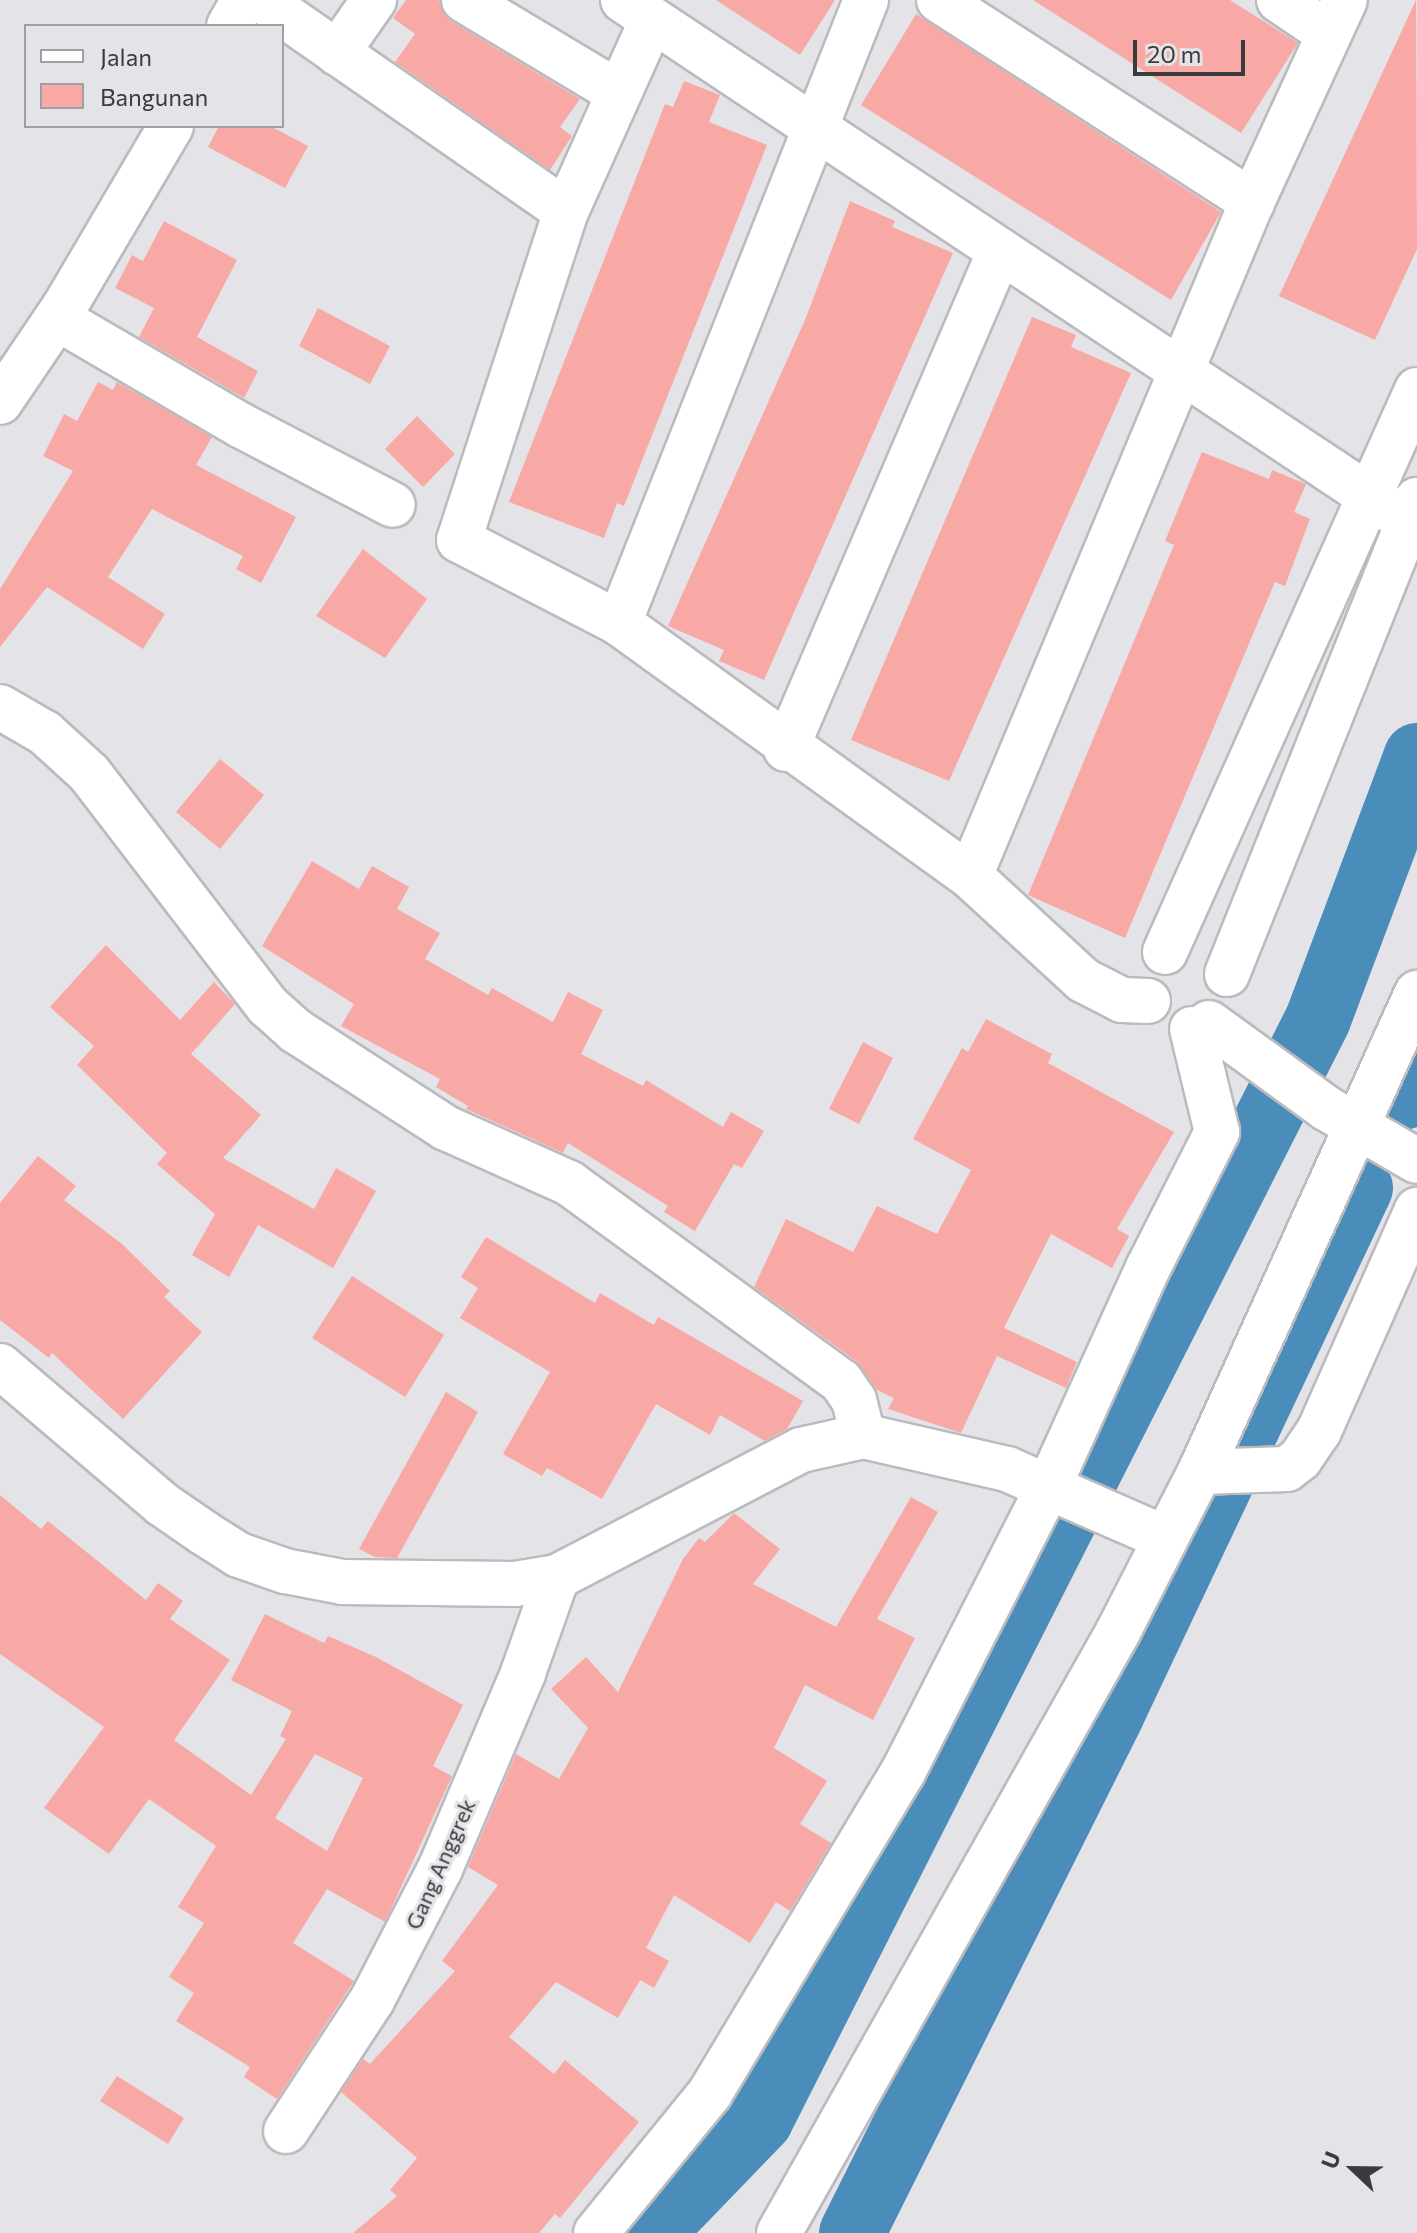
<!DOCTYPE html>
<html>
<head>
<meta charset="utf-8">
<style>
	body { margin:0 }
	#map { position:relative; width:1417px; height:2233px; overflow:hidden; background:#e3e3e8; font-family:Commissioner,sans-serif }
	div>[style] { position:absolute }
	[style*='--x'] { left:calc(var(--x)*1px); top:calc(var(--y)*1px); width:calc(var(--w)*1px); rotate:calc(var(--a)*1deg) }
	.river>* { height:66px; margin:-33px; padding:0 33px; transform-origin:33px; border-radius:33px; background:#4b8dba }
	.building>* { inset:0; background:#f9a9a5 }
	.roads { filter:drop-shadow(2px 0 #bbbbbf) drop-shadow(-2px 0 #bbbbbf) drop-shadow(0 2px #bbbbbf) drop-shadow(0 -2px #bbbbbf) }
	.minor>* { height:44px; margin:-22px; padding:0 22px; transform-origin:22px; border-radius:22px; background:#fff }
	span { translate:-50% -50%; white-space:nowrap; text-align:center; line-height:1.15; -webkit-text-stroke:6px #e3e3e8; paint-order:stroke }
	.street-label { font-size:22px; color:#3b3b3d }
	.legend { position:absolute; left:24px; top:24px; width:260px; height:104px; box-sizing:border-box; background:#e3e3e8; border:2px solid #a0a0a4; margin:0; padding:10px 14px; list-style:none; font-size:24px; color:#3b3b3d }
	.legend li { display:flex; align-items:center; gap:16px; height:40px }
	.legend b { width:40px; border:2px solid #a0a0a4 }
	.north { position:absolute; left:1313px; top:2129px; width:80px; height:80px; -webkit-text-stroke:6px #e3e3e8; paint-order:stroke; rotate:292deg; font-size:22px; font-weight:700; line-height:32px; text-align:center; color:#3b3b3d }
	.north::after { content:''; display:block; margin:auto; width:28px; height:36px; background:#3b3b3d; clip-path:polygon(50% 0,100% 100%,50% 72%,0 100%) }
	.scale { position:absolute; left:1133px; top:40px; width:112px; height:36px; box-sizing:border-box; border:4px solid #3b3b3d; border-top:0; padding-left:10px; font-size:24px; line-height:28px; white-space:nowrap; color:#3b3b3d; -webkit-text-stroke:6px #e3e3e8; paint-order:stroke }
</style>
</head>
<body>
<div id="map">
	<div class="river">
		<div style="--x:1403;--y:1097;--w:34;--a:-66"></div>
		<div style="--x:651;--y:2233;--w:157;--a:-46"></div>
		<div style="--x:760;--y:2120;--w:1234;--a:-63.12"></div>
		<div style="--x:1318;--y:1019;--w:281;--a:-69.4"></div>
		<div style="--x:852;--y:2233;--w:579;--a:-63.43"></div>
		<div style="--x:1111;--y:1715;--w:583;--a:-64.71"></div>
	</div>
	<div class="building">
		<div style="clip-path:polygon(406px 0,439px 0,451px 21px,580px 99px,560px 127px,572px 136px,550px 170px,395px 62px,415px 34px,393px 18px)"></div>
		<div style="clip-path:polygon(716px 0,835px 0,800px 55px)"></div>
		<div style="clip-path:polygon(1033px 0,1230px 0,1298px 43px,1241px 133px)"></div>
		<div style="clip-path:polygon(1416px 0,1417px 249px,1375px 340px,1279px 296px)"></div>
		<div style="clip-path:polygon(916px 14px,1221px 212px,1171px 300px,861px 105px)"></div>
		<div style="clip-path:polygon(684px 81px,720px 95px,709px 122px,767px 145px,624px 506px,617px 503px,604px 538px,509px 502px,665px 104px,673px 107px)"></div>
		<div style="clip-path:polygon(219px 126px,270px 126px,308px 146px,285px 188px,208px 147px)"></div>
		<div style="clip-path:polygon(850px 201px,895px 221px,892px 227px,953px 253px,764px 680px,719px 661px,724px 650px,668px 626px,805px 320px)"></div>
		<div style="clip-path:polygon(164px 221px,237px 260px,197px 337px,258px 371px,244px 398px,139px 337px,154px 308px,115px 288px,132px 255px,143px 261px)"></div>
		<div style="clip-path:polygon(318px 308px,390px 346px,370px 384px,299px 346px)"></div>
		<div style="clip-path:polygon(1032px 317px,1076px 335px,1071px 347px,1131px 373px,949px 781px,851px 740px)"></div>
		<div style="clip-path:polygon(98px 382px,113px 390px,117px 382px,212px 437px,196px 465px,296px 517px,261px 583px,236px 569px,243px 556px,152px 509px,108px 577px,165px 614px,143px 649px,47px 587px,0 647px,0 589px,73px 471px,43px 456px,64px 414px,77px 421px)"></div>
		<div style="clip-path:polygon(417px 416px,455px 454px,423px 487px,385px 449px)"></div>
		<div style="clip-path:polygon(1202px 452px,1269px 479px,1272px 470px,1306px 484px,1294px 512px,1310px 519px,1285px 586px,1275px 582px,1125px 938px,1028px 895px,1174px 545px,1165px 541px)"></div>
		<div style="clip-path:polygon(363px 549px,427px 599px,385px 658px,316px 616px)"></div>
		<div style="clip-path:polygon(220px 759px,264px 795px,220px 849px,176px 812px)"></div>
		<div style="clip-path:polygon(312px 861px,359px 889px,372px 866px,409px 887px,397px 909px,440px 933px,425px 959px,488px 995px,492px 988px,553px 1022px,568px 992px,603px 1010px,581px 1054px,643px 1086px,646px 1080px,723px 1127px,731px 1112px,764px 1131px,742px 1168px,734px 1164px,695px 1231px,664px 1212px,668px 1206px,568px 1143px,563px 1153px,466px 1109px,468px 1106px,436px 1087px,440px 1079px,341px 1026px,354px 1004px,262px 946px)"></div>
		<div style="clip-path:polygon(106px 945px,180px 1020px,214px 982px,235px 1004px,191px 1054px,261px 1115px,223px 1158px,314px 1209px,336px 1168px,376px 1191px,333px 1268px,258px 1225px,229px 1277px,192px 1255px,215px 1214px,157px 1164px,167px 1153px,77px 1065px,94px 1046px,50px 1007px)"></div>
		<div style="clip-path:polygon(986px 1019px,1052px 1054px,1048px 1063px,1174px 1132px,1117px 1229px,1129px 1236px,1112px 1268px,1051px 1234px,1004px 1328px,1077px 1362px,1066px 1388px,997px 1356px,961px 1433px,888px 1409px,894px 1398px,877px 1390px,856px 1361px,754px 1287px,786px 1219px,853px 1252px,877px 1206px,937px 1234px,971px 1170px,913px 1139px,962px 1048px,968px 1052px)"></div>
		<div style="clip-path:polygon(863px 1042px,893px 1058px,859px 1124px,829px 1109px)"></div>
		<div style="clip-path:polygon(38px 1156px,76px 1186px,64px 1200px,122px 1244px,170px 1291px,164px 1297px,202px 1332px,123px 1419px,52px 1353px,49px 1358px,0 1320px,0 1203px)"></div>
		<div style="clip-path:polygon(486px 1237px,595px 1303px,600px 1293px,654px 1325px,658px 1317px,803px 1401px,787px 1429px,765px 1441px,720px 1415px,710px 1435px,656px 1404px,602px 1499px,547px 1468px,542px 1476px,503px 1454px,550px 1372px,460px 1318px,478px 1288px,461px 1277px)"></div>
		<div style="clip-path:polygon(352px 1276px,444px 1335px,405px 1397px,312px 1338px)"></div>
		<div style="clip-path:polygon(446px 1392px,478px 1412px,397px 1558px,375px 1557px,359px 1549px)"></div>
		<div style="clip-path:polygon(evenodd,0 1495px,41px 1529px,48px 1521px,146px 1600px,158px 1583px,183px 1601px,170px 1619px,230px 1660px,174px 1740px,251px 1795px,286px 1739px,280px 1736px,292px 1711px,231px 1680px,265px 1614px,324px 1643px,328px 1636px,376px 1657px,463px 1705px,433px 1766px,452px 1776px,385px 1922px,327px 1889px,293px 1943px,354px 1981px,277px 2099px,244px 2077px,250px 2067px,176px 2021px,194px 1993px,169px 1977px,204px 1923px,178px 1907px,216px 1846px,149px 1799px,109px 1854px,44px 1808px,104px 1727px,0 1654px,0 1495px,315px 1754px,363px 1778px,327px 1851px,275px 1818px,315px 1754px)"></div>
		<div style="clip-path:polygon(911px 1497px,938px 1512px,877px 1619px,915px 1638px,873px 1720px,805px 1685px,774px 1748px,827px 1781px,800px 1824px,831px 1843px,790px 1911px,776px 1902px,750px 1943px,674px 1895px,646px 1948px,669px 1961px,654px 1988px,640px 1980px,618px 2018px,556px 1982px,509px 2037px,554px 2074px,565px 2060px,639px 2122px,560px 2218px,555px 2214px,539px 2233px,353px 2233px,397px 2196px,390px 2190px,417px 2158px,341px 2092px,363px 2059px,370px 2064px,455px 1971px,442px 1961px,498px 1885px,468px 1867px,516px 1754px,559px 1779px,588px 1728px,551px 1689px,586px 1657px,618px 1692px,683px 1559px,699px 1538px,705px 1542px,734px 1513px,780px 1549px,753px 1584px,836px 1627px)"></div>
		<div style="clip-path:polygon(117px 2076px,184px 2118px,168px 2144px,100px 2101px)"></div>
	</div>
	<div class="roads">
		<div class="minor">
			<div style="--x:262;--y:0;--w:370;--a:34.8"></div>
			<div style="--x:464;--y:0;--w:179;--a:31"></div>
			<div style="--x:623;--y:0;--w:941;--a:33.61"></div>
			<div style="--x:939;--y:0;--w:373;--a:32.8"></div>
			<div style="--x:1279;--y:0;--w:59;--a:34"></div>
			<div style="--x:652;--y:20;--w:209;--a:114.2"></div>
			<div style="--x:566;--y:211;--w:346;--a:108"></div>
			<div style="--x:459;--y:540;--w:180;--a:27.4"></div>
			<div style="--x:619;--y:623;--w:433;--a:35.8"></div>
			<div style="--x:970;--y:876;--w:154;--a:42.6"></div>
			<div style="--x:1083;--y:980;--w:44;--a:27.1"></div>
			<div style="--x:1122;--y:1000;--w:26;--a:2"></div>
			<div style="--x:229;--y:26;--w:30;--a:-60"></div>
			<div style="--x:337;--y:53;--w:65;--a:-55.1"></div>
			<div style="--x:57;--y:318;--w:214;--a:30.3"></div>
			<div style="--x:242;--y:426;--w:170;--a:27.6"></div>
			<div style="--x:0;--y:402;--w:116;--a:-55.9"></div>
			<div style="--x:65;--y:306;--w:209;--a:-59.5"></div>
			<div style="--x:619;--y:623;--w:670;--a:-68.37"></div>
			<div style="--x:0;--y:707;--w:52;--a:30"></div>
			<div style="--x:45;--y:733;--w:59;--a:42.3"></div>
			<div style="--x:89;--y:773;--w:294;--a:52.5"></div>
			<div style="--x:268;--y:1006;--w:38;--a:42"></div>
			<div style="--x:296;--y:1031;--w:179;--a:32.9"></div>
			<div style="--x:446;--y:1128;--w:135;--a:24.1"></div>
			<div style="--x:569;--y:1183;--w:336;--a:36.1"></div>
			<div style="--x:841;--y:1381;--w:23;--a:56"></div>
			<div style="--x:854;--y:1400;--w:37;--a:76"></div>
			<div style="--x:786;--y:749;--w:540;--a:-66.76"></div>
			<div style="--x:970;--y:876;--w:731;--a:-67.3"></div>
			<div style="--x:1252;--y:202;--w:222;--a:-65.3"></div>
			<div style="--x:1165;--y:952;--w:616;--a:-65.85"></div>
			<div style="--x:1227;--y:974;--w:511;--a:-68.16"></div>
			<div style="--x:1209;--y:1023;--w:145;--a:36"></div>
			<div style="--x:1326;--y:1108;--w:105;--a:30.2"></div>
			<div style="--x:0;--y:1366;--w:213;--a:40.4"></div>
			<div style="--x:162;--y:1504;--w:51;--a:34.6"></div>
			<div style="--x:204;--y:1533;--w:41;--a:32.2"></div>
			<div style="--x:239;--y:1555;--w:49;--a:19.2"></div>
			<div style="--x:285;--y:1571;--w:58;--a:10.9"></div>
			<div style="--x:342;--y:1582;--w:173;--a:0.7"></div>
			<div style="--x:515;--y:1584;--w:43;--a:-9.5"></div>
			<div style="--x:557;--y:1577;--w:275;--a:-27.5"></div>
			<div style="--x:801;--y:1450;--w:64;--a:-12.7"></div>
			<div style="--x:863;--y:1436;--w:148;--a:12.9"></div>
			<div style="--x:1007;--y:1469;--w:172;--a:23.6"></div>
			<div style="--x:1200;--y:1472;--w:87;--a:-2"></div>
			<div style="--x:1287;--y:1469;--w:16;--a:-38"></div>
			<div style="--x:1300;--y:1459;--w:34;--a:-56"></div>
			<div style="--x:1319;--y:1431;--w:242;--a:-66.1"></div>
			<div style="--x:286;--y:2131;--w:157;--a:-56.7"></div>
			<div style="--x:372;--y:2000;--w:148;--a:-62.6"></div>
			<div style="--x:440;--y:1869;--w:213;--a:-67"></div>
			<div style="--x:523;--y:1673;--w:102;--a:-70.5"></div>
			<div style="--x:596;--y:2233;--w:181;--a:-50.8"></div>
			<div style="--x:710;--y:2093;--w:375;--a:-59"></div>
			<div style="--x:903;--y:1772;--w:321;--a:-63"></div>
			<div style="--x:1049;--y:1486;--w:239;--a:-65.6"></div>
			<div style="--x:1148;--y:1268;--w:153;--a:-63.1"></div>
			<div style="--x:1217;--y:1132;--w:106;--a:-103.6"></div>
			<div style="--x:779;--y:2233;--w:692;--a:-60.58"></div>
			<div style="--x:1119;--y:1630;--w:178;--a:-62.9"></div>
			<div style="--x:1200;--y:1472;--w:526;--a:-65.63"></div>
		</div>
	</div>
	<div class="street-label">
		<span style="left:440px;top:1864px;rotate:-66deg">Gang Anggrek</span>
	</div>
	<ul class="legend">
	<li><b style="height:10px;background:#fff"></b>Jalan</li>
	<li><b style="height:22px;background:#f9a9a5"></b>Bangunan</li>
	</ul>
	<div class="north">U</div>
	<div class="scale">20 m</div>
</div>
</body>
</html>
